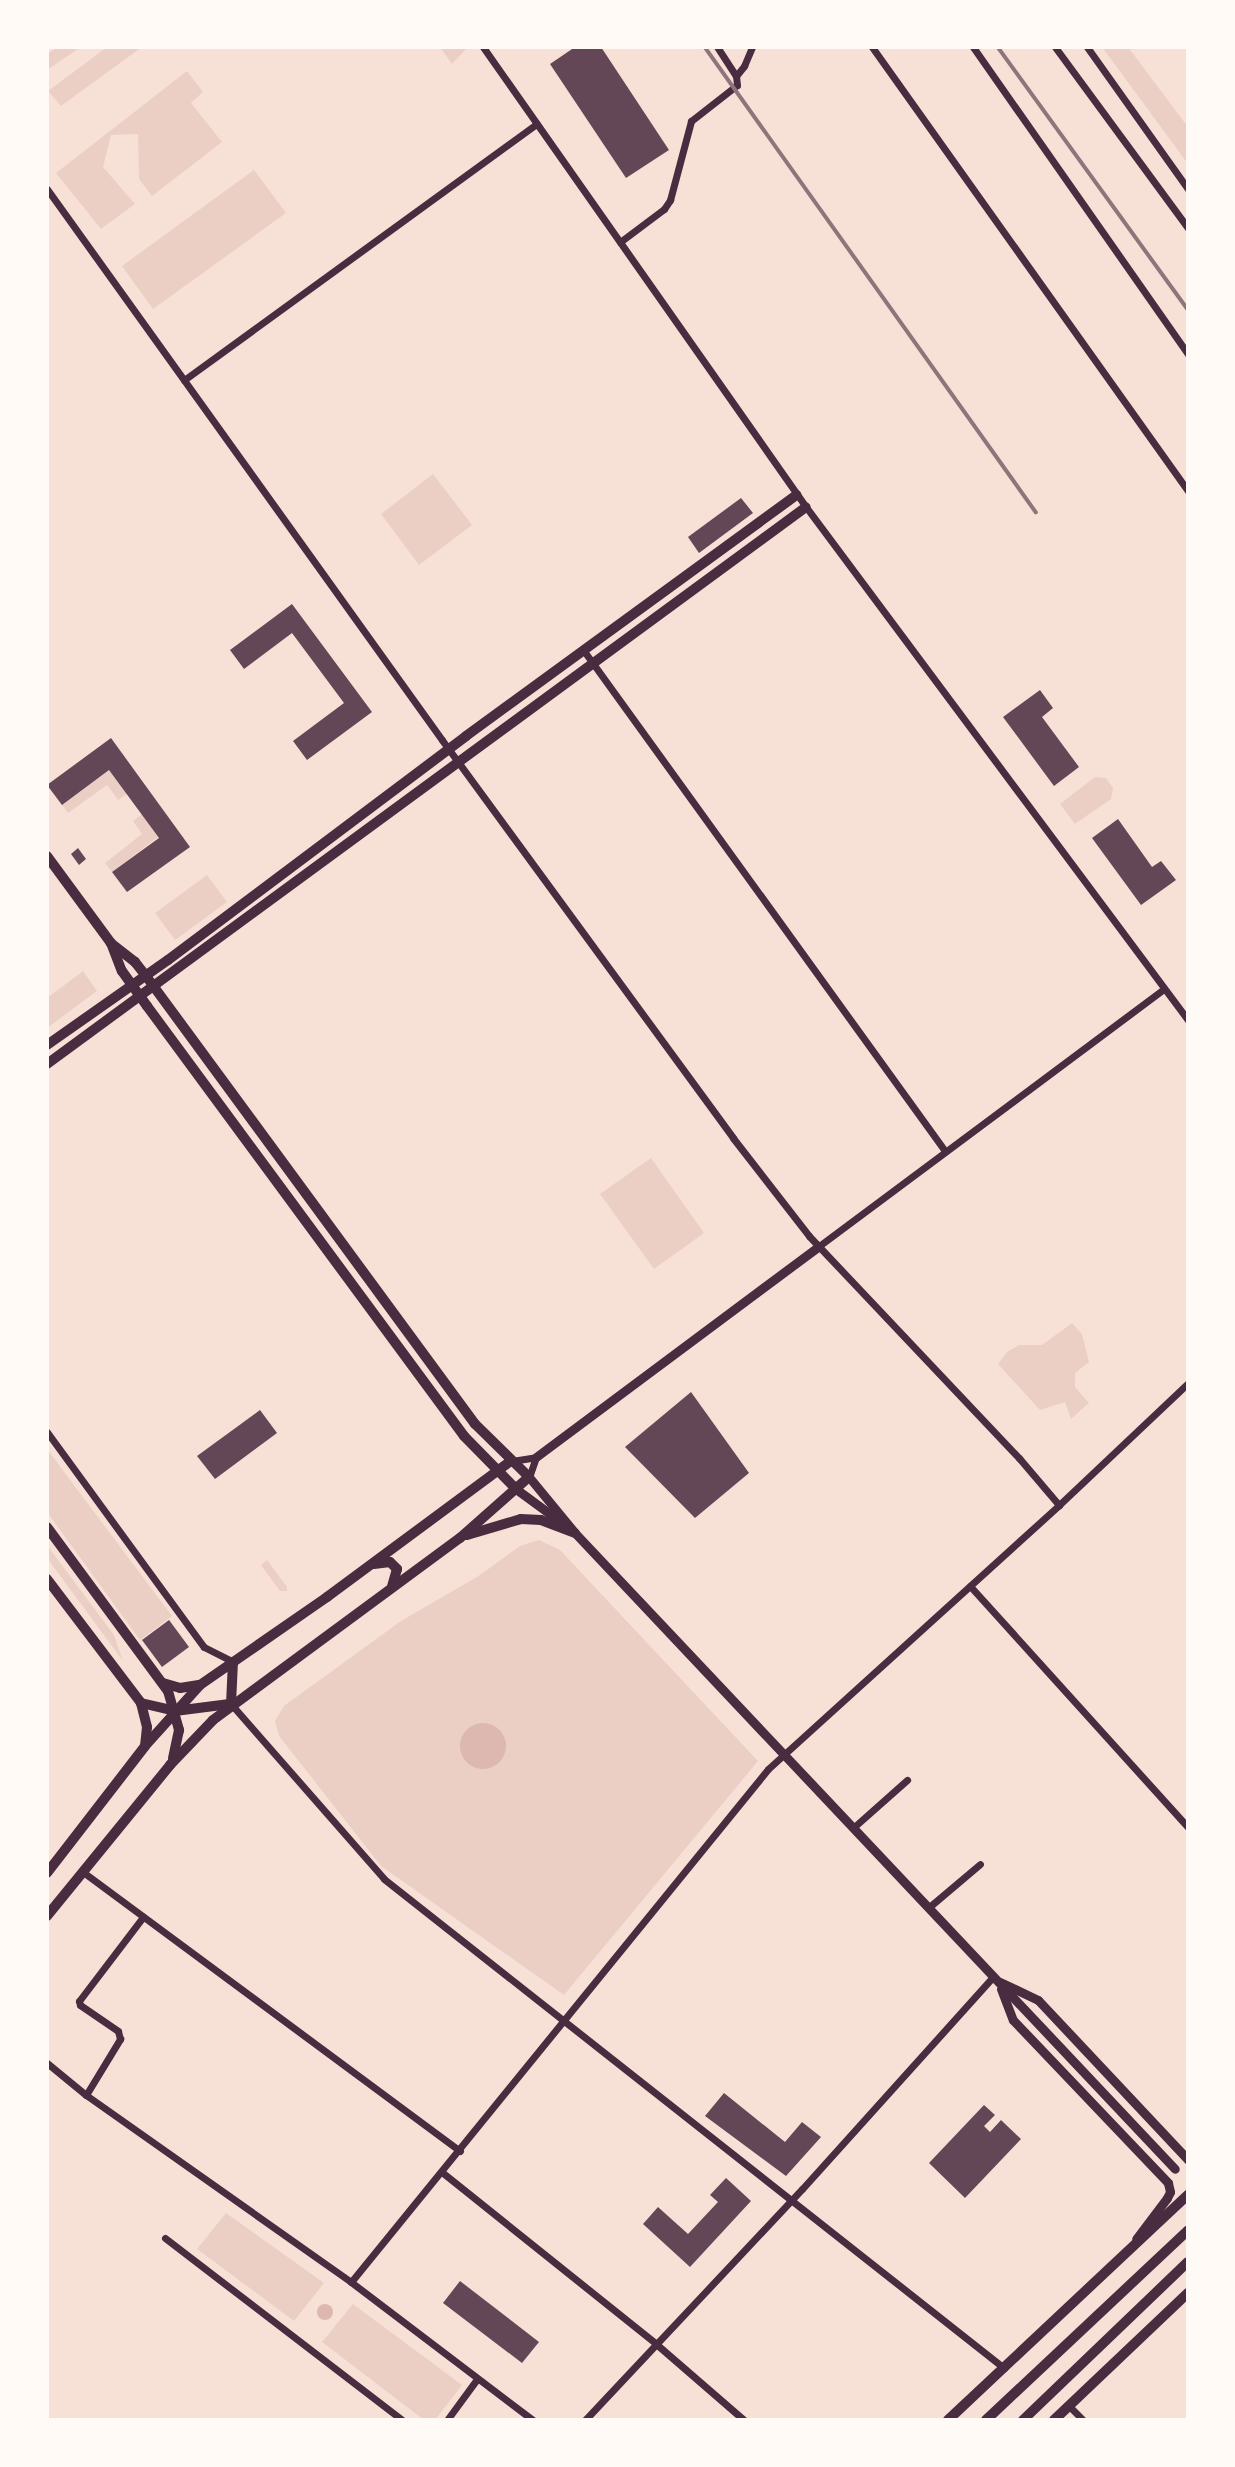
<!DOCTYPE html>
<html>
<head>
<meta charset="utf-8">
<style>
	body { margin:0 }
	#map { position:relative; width:1235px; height:2467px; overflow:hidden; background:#f7e1d7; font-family:Cabin,sans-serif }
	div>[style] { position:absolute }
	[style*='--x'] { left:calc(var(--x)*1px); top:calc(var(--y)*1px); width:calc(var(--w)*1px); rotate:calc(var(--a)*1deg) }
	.green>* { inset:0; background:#ebcfc5 }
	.water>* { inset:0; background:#dcb8b0 }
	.round { border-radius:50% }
	.building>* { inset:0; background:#644757 }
	.minor>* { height:7px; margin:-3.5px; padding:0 3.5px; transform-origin:3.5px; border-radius:3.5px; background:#4a2c40 }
	.tertiary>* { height:9px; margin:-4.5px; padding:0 4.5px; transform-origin:4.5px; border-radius:4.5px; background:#4a2c40 }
	.secondary>* { height:10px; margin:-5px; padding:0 5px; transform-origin:5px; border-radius:5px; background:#4a2c40 }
	.primary>* { height:10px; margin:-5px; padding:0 5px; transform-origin:5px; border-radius:5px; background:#4a2c40 }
	.trunk>* { height:10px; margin:-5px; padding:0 5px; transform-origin:5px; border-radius:5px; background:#4a2c40 }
	.rail>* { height:3.5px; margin:-1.75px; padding:0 1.75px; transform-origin:1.75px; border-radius:1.75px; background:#8f747c }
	span { translate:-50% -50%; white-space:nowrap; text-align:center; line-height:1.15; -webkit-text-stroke:5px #fffaf5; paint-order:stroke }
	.frame { position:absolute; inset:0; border:49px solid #fffaf5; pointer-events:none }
</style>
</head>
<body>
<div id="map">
	<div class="green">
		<div style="clip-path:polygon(58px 47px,81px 47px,47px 70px,47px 54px)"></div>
		<div style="clip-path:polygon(107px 47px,142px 47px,61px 106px,48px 91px)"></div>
		<div style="clip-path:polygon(440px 47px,468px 47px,452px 64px)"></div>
		<div style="clip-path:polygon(1102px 47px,1128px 47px,1188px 127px,1188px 164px)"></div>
		<div style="clip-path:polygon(187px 71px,203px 92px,191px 103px,222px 142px,152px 196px,139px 179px,138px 134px,111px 135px,103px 167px,135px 204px,101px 229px,56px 173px)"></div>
		<div style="clip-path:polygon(254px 170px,286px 213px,153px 309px,122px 266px)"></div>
		<div style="clip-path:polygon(433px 474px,472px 525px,419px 565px,381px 514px)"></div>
		<div style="clip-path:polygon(109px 770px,127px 794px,118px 800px,107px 785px,68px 813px,62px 805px)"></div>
		<div style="clip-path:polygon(1095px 777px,1106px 778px,1113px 788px,1111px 799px,1075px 824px,1060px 804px)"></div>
		<div style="clip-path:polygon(142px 814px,158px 837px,112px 872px,105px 863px,142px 834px,133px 821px)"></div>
		<div style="clip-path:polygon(207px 875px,227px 902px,175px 940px,155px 913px)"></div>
		<div style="clip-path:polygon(83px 971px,97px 991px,47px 1028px,47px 998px)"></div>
		<div style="clip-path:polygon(651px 1158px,704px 1233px,654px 1269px,600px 1194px)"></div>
		<div style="clip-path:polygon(1072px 1323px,1082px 1334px,1089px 1362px,1075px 1373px,1075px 1387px,1089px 1403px,1071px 1419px,1065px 1402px,1040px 1410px,998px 1364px,1007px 1352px,1019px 1345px,1042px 1345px)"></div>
		<div style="clip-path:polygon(47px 1449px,172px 1616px,140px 1640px,47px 1512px)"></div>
		<div style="clip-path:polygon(539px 1540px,560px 1550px,758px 1761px,564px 1995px,381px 1866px,279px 1736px,275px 1721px,284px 1706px,401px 1621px,477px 1577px,520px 1546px)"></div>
		<div style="clip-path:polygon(47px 1545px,114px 1635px,123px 1661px,47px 1558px)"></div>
		<div style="clip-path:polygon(267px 1560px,287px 1587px,287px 1591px,280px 1591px,261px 1565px)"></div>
		<div style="clip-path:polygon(226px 2213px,324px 2283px,294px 2321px,197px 2249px)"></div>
		<div style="clip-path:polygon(353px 2304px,462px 2385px,435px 2420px,424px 2420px,322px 2342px)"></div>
	</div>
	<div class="water">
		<div class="round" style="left:460px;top:1723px;width:46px;height:46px"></div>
		<div class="round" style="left:317px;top:2304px;width:16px;height:16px"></div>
	</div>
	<div class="building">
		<div style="clip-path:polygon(575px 47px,601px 47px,669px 150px,626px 178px,550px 64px)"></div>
		<div style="clip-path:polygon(741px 498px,753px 513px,699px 553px,688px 537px)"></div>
		<div style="clip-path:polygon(292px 604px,372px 712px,307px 760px,293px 741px,344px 703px,292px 633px,244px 669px,230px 650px)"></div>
		<div style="clip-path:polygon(1040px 690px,1053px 708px,1042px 717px,1079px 767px,1054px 786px,1003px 717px)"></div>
		<div style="clip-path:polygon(111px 738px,190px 847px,127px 892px,112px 872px,159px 838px,109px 770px,62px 805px,47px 785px)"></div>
		<div style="clip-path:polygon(1118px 819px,1152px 867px,1161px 861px,1176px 880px,1141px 905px,1092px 838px)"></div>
		<div style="clip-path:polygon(78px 848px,86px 859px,79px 865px,71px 854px)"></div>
		<div style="clip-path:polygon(691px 1392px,749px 1473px,695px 1518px,625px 1447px)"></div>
		<div style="clip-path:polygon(260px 1410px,277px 1433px,215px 1479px,197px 1456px)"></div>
		<div style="clip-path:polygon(169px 1620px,189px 1647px,162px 1667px,142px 1640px)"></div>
		<div style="clip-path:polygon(724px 2093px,785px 2142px,802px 2122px,821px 2137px,786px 2176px,705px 2116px)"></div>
		<div style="clip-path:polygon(984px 2105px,995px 2115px,984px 2126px,990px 2132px,1001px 2120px,1021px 2139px,965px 2198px,929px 2163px)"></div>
		<div style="clip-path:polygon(726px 2178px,751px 2201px,690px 2267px,643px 2224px,658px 2207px,688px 2234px,718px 2202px,710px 2195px)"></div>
		<div style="clip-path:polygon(460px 2281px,539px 2342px,522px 2363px,443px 2303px)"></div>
	</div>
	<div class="minor">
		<div style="--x:483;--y:47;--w:562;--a:54.92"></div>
		<div style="--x:806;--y:507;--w:640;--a:53.33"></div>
		<div style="--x:872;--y:47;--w:545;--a:54.56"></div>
		<div style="--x:973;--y:47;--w:375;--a:55"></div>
		<div style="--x:1055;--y:47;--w:225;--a:53.7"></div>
		<div style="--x:1087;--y:47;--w:174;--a:54.6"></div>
		<div style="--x:736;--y:76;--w:13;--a:-51"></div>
		<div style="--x:744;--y:66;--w:21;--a:-67"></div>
		<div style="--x:47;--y:189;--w:678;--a:54.36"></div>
		<div style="--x:442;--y:740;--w:493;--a:53.8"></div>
		<div style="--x:733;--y:1138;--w:124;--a:52.2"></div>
		<div style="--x:809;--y:1236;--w:306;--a:46.6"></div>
		<div style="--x:1019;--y:1458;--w:62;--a:49.6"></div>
		<div style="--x:620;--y:242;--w:55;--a:-36.9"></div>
		<div style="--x:664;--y:209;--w:11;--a:-56"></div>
		<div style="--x:670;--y:200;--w:82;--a:-75.1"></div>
		<div style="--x:691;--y:121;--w:58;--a:-38"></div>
		<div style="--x:737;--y:85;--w:9;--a:-96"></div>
		<div style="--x:736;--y:76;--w:35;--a:-123"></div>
		<div style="--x:184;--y:380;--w:436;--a:-36"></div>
		<div style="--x:584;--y:651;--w:617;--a:54.17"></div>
		<div style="--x:819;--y:1246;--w:430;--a:-36.7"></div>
		<div style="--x:47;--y:1432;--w:266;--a:53.9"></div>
		<div style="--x:204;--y:1647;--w:33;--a:27"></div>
		<div style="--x:512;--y:1461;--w:24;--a:-9"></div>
		<div style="--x:536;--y:1457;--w:21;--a:109"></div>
		<div style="--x:970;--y:1586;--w:325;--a:47.9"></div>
		<div style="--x:231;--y:1704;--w:232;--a:48.8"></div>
		<div style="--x:384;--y:1879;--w:790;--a:38.26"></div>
		<div style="--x:854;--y:1827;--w:71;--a:-41.6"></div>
		<div style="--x:83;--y:1872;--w:469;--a:36.5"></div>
		<div style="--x:928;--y:1908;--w:68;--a:-40.2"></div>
		<div style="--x:47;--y:2063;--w:50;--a:39.4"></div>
		<div style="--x:86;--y:2095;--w:324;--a:35.2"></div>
		<div style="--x:351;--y:2282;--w:228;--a:37.2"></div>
		<div style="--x:86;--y:2095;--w:66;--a:-58.7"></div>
		<div style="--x:120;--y:2039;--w:8;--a:-104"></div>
		<div style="--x:118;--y:2031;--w:46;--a:-145.6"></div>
		<div style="--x:80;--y:2005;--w:4;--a:-104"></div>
		<div style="--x:79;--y:2001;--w:106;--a:-52.7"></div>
		<div style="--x:443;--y:2173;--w:272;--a:38.7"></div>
		<div style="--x:655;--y:2343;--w:118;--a:40.9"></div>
		<div style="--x:165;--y:2238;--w:299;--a:37.5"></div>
		<div style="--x:351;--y:2282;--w:661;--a:-50.89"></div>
		<div style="--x:768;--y:1769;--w:393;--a:-42.2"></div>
		<div style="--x:1059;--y:1505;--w:178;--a:-43.4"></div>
		<div style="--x:1069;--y:2406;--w:20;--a:45"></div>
		<div style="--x:447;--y:2420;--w:51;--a:-53.8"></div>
		<div style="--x:585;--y:2420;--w:317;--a:-46.8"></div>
		<div style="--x:802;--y:2189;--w:285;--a:-48"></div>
	</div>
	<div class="tertiary">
		<div style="--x:536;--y:1457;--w:353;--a:-36.7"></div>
		<div style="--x:529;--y:1477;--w:72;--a:50.6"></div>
		<div style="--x:575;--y:1533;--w:874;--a:46.67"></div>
		<div style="--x:516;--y:1489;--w:61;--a:36.3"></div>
		<div style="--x:1000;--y:1982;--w:42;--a:25.3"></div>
		<div style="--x:1038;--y:2000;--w:219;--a:46.8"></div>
		<div style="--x:1001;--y:1989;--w:33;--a:69"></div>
		<div style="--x:1013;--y:2020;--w:225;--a:46.4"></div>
		<div style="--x:1168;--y:2183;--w:9;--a:77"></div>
		<div style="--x:1170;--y:2192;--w:7;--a:117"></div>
		<div style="--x:1167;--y:2198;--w:51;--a:127.1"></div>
	</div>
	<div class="secondary">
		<div style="--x:47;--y:856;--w:108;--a:53.7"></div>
		<div style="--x:111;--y:943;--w:30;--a:69"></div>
		<div style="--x:122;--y:971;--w:43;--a:54.5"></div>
		<div style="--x:147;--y:1006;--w:534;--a:53.6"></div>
		<div style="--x:464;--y:1436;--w:74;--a:45.5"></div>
		<div style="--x:47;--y:1527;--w:204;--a:53.6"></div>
		<div style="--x:168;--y:1691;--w:41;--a:74.2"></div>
		<div style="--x:179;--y:1730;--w:29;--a:102"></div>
		<div style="--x:467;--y:1535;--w:56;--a:-16.5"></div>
		<div style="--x:521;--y:1519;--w:20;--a:3"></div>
		<div style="--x:541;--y:1520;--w:36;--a:21"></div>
		<div style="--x:374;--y:1564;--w:16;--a:-7"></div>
		<div style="--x:390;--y:1562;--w:10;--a:45"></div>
		<div style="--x:397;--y:1569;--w:18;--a:106"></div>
		<div style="--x:47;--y:1579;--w:156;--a:52.8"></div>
		<div style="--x:141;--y:1703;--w:25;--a:76"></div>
		<div style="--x:147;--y:1727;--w:18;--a:96"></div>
		<div style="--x:163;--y:1683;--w:18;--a:16"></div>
		<div style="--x:180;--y:1688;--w:19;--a:-9"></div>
		<div style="--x:141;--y:1703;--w:35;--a:13"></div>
		<div style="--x:175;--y:1711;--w:55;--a:-7.3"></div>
		<div style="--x:231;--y:1704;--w:42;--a:-87.3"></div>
		<div style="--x:47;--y:1873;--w:160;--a:-52.3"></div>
		<div style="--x:145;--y:1746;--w:82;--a:-48"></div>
		<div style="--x:200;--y:1685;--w:155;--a:-34.7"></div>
		<div style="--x:327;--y:1597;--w:229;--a:-36.5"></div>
		<div style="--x:47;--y:1916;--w:195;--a:-50.8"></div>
		<div style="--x:170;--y:1765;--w:62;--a:-46.3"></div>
		<div style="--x:213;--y:1720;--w:307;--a:-36.4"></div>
		<div style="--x:460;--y:1538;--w:92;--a:-41.5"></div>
		<div style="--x:529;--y:1477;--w:76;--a:-135.5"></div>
		<div style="--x:475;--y:1424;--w:556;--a:-126.29"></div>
		<div style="--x:146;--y:976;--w:18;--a:-128"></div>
		<div style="--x:135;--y:962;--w:31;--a:-142"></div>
		<div style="--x:948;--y:2420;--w:329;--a:-43.2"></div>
		<div style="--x:1054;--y:2420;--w:185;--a:-43.5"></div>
	</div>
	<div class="primary">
		<div style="--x:47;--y:1045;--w:148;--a:-35.1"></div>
		<div style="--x:168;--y:960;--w:373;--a:-36.9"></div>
		<div style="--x:466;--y:736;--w:409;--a:-36.1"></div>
		<div style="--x:47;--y:1064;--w:941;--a:-36.27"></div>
	</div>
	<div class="trunk">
		<div style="--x:986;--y:2420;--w:277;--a:-43.2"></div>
		<div style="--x:1023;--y:2420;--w:228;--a:-43.8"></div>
	</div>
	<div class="rail">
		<div style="--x:705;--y:47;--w:571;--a:54.56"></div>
		<div style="--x:998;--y:47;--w:324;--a:54.1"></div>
	</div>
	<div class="frame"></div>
</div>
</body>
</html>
